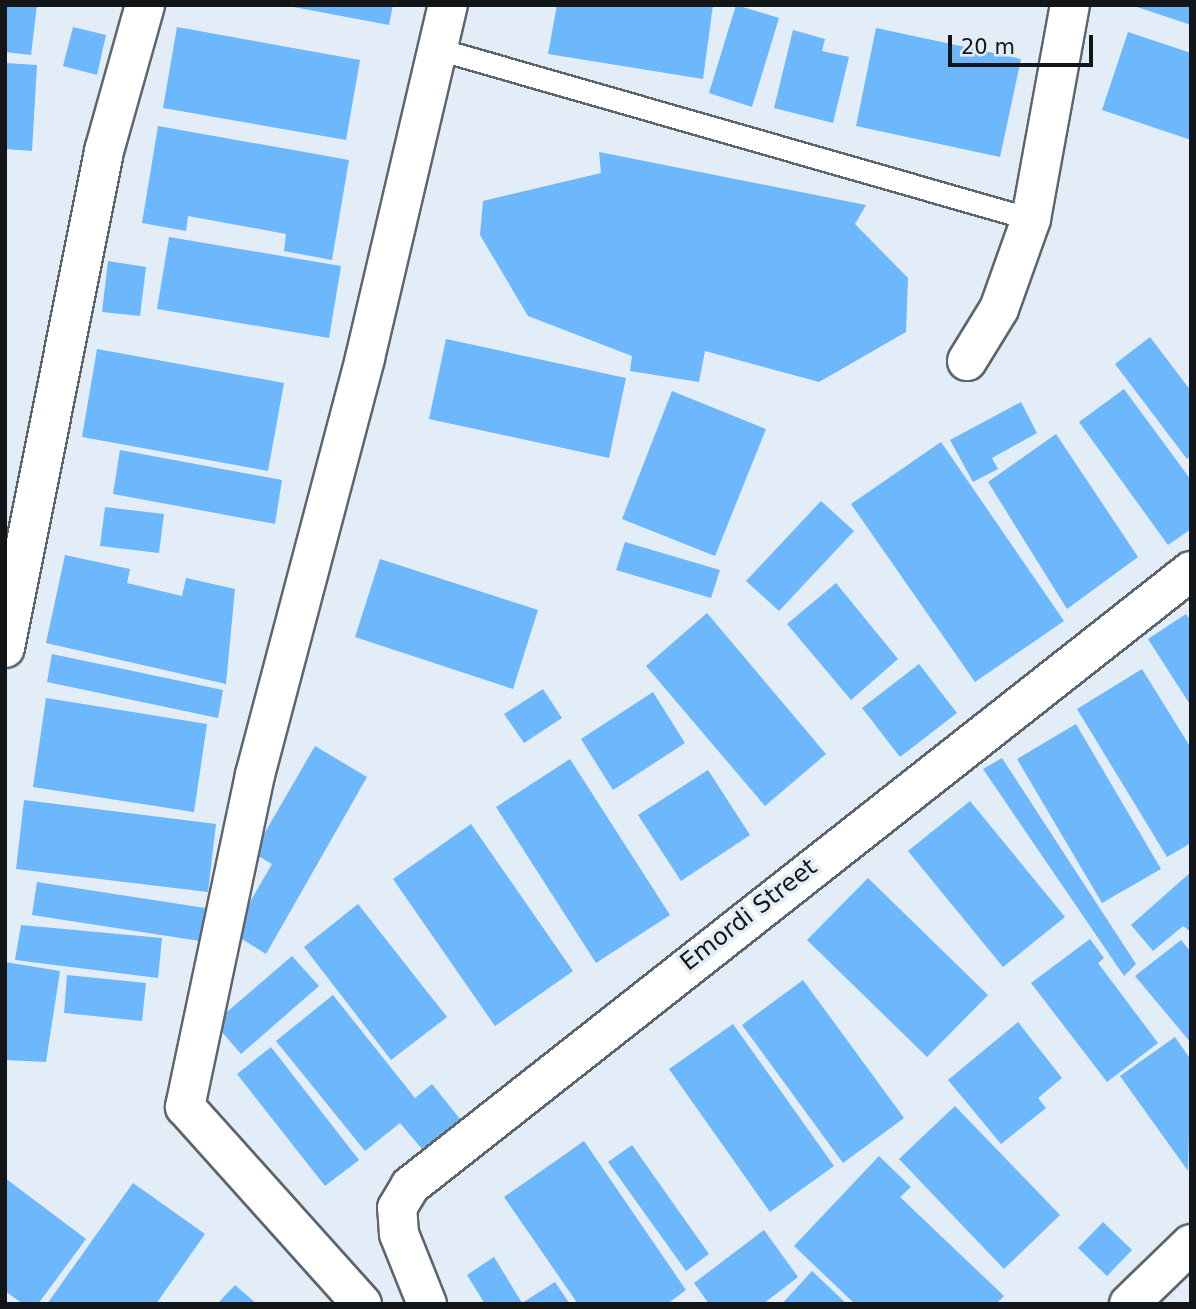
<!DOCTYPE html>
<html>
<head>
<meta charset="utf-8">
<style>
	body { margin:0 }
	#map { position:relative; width:1196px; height:1309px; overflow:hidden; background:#e3edf7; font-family:"DejaVu Sans",sans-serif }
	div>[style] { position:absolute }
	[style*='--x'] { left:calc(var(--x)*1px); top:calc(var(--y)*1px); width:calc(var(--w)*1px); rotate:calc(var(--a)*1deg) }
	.building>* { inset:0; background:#6db7fd }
	.roads { filter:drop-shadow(2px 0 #5d656d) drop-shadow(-2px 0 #5d656d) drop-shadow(0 2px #5d656d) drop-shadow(0 -2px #5d656d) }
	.service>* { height:21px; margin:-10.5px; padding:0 10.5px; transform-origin:10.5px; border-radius:10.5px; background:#fff }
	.minor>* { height:38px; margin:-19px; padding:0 19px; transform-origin:19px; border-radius:19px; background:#fff }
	span { translate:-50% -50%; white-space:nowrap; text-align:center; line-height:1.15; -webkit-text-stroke:7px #e3edf7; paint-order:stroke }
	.street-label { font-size:24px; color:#121619 }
	.frame { position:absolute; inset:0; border:7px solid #121619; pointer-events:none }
	.scale { position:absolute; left:948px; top:35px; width:145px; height:32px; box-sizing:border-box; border:4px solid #121619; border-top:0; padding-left:9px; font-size:21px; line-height:24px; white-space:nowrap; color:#121619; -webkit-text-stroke:5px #e3edf7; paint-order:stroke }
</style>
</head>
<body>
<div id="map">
	<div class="building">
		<div style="clip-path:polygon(5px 5px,37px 5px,31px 55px,5px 52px)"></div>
		<div style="clip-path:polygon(283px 5px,393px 5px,389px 25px)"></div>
		<div style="clip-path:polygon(557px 5px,713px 5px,703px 79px,548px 54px)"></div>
		<div style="clip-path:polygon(736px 5px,779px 18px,752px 107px,709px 93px)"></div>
		<div style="clip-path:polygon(1134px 5px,1191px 5px,1191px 25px,1134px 6px)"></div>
		<div style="clip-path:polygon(73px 27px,106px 35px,97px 75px,63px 66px)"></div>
		<div style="clip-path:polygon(177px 27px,360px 60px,346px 140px,163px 108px)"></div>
		<div style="clip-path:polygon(876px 28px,1021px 59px,1000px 157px,856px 126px)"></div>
		<div style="clip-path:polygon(793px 30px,825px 39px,822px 51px,849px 57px,833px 123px,774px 108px)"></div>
		<div style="clip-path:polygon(1128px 32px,1191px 53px,1191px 140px,1102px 110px)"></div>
		<div style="clip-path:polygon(5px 63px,37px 65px,32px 151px,5px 149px)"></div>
		<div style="clip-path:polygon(158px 126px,349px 160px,332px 260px,284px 251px,286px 234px,188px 216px,186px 231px,142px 223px)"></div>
		<div style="clip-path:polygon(599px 152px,866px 205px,855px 224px,908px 278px,906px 332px,819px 382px,705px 351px,699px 382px,630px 371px,632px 356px,528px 316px,480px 235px,483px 201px,601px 173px)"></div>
		<div style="clip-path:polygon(169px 237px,341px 266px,329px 338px,157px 309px)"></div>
		<div style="clip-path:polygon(108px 261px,146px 267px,140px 316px,102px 312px)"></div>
		<div style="clip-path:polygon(1150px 337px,1191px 391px,1191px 456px,1187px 459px,1115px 364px)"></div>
		<div style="clip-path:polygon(446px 339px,626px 378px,609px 458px,429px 419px)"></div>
		<div style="clip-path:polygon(97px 349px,284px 383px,268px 471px,82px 437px)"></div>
		<div style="clip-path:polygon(1124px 389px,1191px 480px,1191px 529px,1168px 545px,1079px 422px)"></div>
		<div style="clip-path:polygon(672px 391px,766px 429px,715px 556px,622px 519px)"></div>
		<div style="clip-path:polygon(1021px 402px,1037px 433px,992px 458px,998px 469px,973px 482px,950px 440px)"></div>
		<div style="clip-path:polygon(1056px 434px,1138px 557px,1067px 609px,988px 482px)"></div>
		<div style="clip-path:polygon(941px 442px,1064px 621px,975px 682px,851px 504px)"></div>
		<div style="clip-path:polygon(120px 450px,282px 480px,275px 524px,113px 494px)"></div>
		<div style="clip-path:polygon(821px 501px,854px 531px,779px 611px,746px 581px)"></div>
		<div style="clip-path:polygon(105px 507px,164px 514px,159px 553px,100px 546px)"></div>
		<div style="clip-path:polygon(625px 542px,720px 570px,711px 598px,616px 570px)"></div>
		<div style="clip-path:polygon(65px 555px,130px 569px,127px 583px,182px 596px,186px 578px,235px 589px,226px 684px,46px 643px)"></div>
		<div style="clip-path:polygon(380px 559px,538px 610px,513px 689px,355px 637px)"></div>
		<div style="clip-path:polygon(836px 583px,898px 659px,851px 700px,787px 624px)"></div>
		<div style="clip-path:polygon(707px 613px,826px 754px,765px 806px,646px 666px)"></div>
		<div style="clip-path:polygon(1186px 614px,1191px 621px,1191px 706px,1148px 639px)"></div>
		<div style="clip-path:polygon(52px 654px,223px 690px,218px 718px,47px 682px)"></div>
		<div style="clip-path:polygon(919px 664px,957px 713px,900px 757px,862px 708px)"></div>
		<div style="clip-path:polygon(1142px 669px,1191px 748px,1191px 843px,1167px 857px,1077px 709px)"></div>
		<div style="clip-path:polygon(543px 689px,562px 718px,524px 743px,504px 714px)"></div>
		<div style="clip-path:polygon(653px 692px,685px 743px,613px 790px,581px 739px)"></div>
		<div style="clip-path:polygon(46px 698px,207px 724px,194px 812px,33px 787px)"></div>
		<div style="clip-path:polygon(1076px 724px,1161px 869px,1102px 903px,1017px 759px)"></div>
		<div style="clip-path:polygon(315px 746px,367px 777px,266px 954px,232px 933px,272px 864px,253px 853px)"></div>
		<div style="clip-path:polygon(1002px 758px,1136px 964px,1124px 976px,983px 769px)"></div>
		<div style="clip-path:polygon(570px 759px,670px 915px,596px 963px,496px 807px)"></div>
		<div style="clip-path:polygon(708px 770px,750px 835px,681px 881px,638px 815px)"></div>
		<div style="clip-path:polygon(24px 800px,216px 824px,208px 892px,16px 869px)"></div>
		<div style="clip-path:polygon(970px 801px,1065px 917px,1003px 967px,908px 851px)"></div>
		<div style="clip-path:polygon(471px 824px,573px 971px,495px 1026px,393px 879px)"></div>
		<div style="clip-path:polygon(1191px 872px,1191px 932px,1183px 926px,1153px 951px,1131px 925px)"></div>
		<div style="clip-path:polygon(868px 878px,988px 995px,927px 1057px,807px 940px)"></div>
		<div style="clip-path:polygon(37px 882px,205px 908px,200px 941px,32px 915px)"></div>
		<div style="clip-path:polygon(358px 904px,447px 1017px,391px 1060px,304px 947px)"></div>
		<div style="clip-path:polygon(21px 925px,162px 938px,158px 978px,15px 960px)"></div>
		<div style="clip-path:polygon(1090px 939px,1104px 958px,1098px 963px,1158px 1043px,1107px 1082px,1031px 983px)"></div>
		<div style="clip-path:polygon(1181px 940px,1191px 952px,1191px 1043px,1135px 976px)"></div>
		<div style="clip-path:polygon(292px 956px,319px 986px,241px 1054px,214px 1023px)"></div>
		<div style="clip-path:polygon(5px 962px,60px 971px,46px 1062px,5px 1060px)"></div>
		<div style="clip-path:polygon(67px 975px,146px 983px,142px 1021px,64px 1013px)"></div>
		<div style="clip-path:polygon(803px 980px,904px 1118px,843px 1163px,742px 1025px)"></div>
		<div style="clip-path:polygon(333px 995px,415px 1098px,432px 1084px,460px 1119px,422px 1149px,400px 1123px,365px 1151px,276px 1041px)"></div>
		<div style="clip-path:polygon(1018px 1022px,1062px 1078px,1038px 1098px,1046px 1108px,1001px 1144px,948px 1080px)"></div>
		<div style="clip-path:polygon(733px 1024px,834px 1166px,770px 1212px,669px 1069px)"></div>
		<div style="clip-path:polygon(1175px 1037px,1191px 1060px,1188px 1171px,1120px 1076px)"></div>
		<div style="clip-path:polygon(271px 1047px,359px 1160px,325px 1186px,237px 1074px)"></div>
		<div style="clip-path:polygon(955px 1106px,1060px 1215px,1004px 1269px,899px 1159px)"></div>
		<div style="clip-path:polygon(584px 1141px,686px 1290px,667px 1304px,578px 1304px,504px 1197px)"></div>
		<div style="clip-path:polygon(632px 1145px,709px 1254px,686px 1271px,608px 1162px)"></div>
		<div style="clip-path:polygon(879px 1156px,911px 1187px,900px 1197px,1004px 1296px,996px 1304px,855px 1304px,794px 1246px)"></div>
		<div style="clip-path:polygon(5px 1178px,86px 1239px,38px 1304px,23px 1304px,5px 1291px)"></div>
		<div style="clip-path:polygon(133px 1183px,205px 1234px,156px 1304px,47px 1304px)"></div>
		<div style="clip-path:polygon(1103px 1222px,1132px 1250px,1107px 1276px,1078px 1248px)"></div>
		<div style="clip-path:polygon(764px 1230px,798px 1277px,763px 1304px,709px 1304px,694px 1283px)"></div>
		<div style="clip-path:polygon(494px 1257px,522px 1303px,555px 1282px,570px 1304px,485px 1304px,467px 1275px)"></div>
		<div style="clip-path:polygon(812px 1271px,847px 1304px,782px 1304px)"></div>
		<div style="clip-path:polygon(235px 1285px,257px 1304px,217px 1304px)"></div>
	</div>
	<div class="roads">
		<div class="service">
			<div style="--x:438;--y:49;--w:617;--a:16"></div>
		</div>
		<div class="minor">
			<div style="--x:967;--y:361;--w:61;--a:-58.4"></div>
			<div style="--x:999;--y:309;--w:96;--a:-70.4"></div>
			<div style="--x:1031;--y:219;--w:218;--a:-79.7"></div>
			<div style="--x:5;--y:648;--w:507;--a:-78.73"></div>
			<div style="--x:104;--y:151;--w:152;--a:-74.3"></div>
			<div style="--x:362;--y:1304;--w:265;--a:-131.9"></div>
			<div style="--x:185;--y:1107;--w:339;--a:-78.1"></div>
			<div style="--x:255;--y:775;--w:431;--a:-75.2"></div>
			<div style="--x:365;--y:358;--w:363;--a:-76.8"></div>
			<div style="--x:427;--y:1304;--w:75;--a:-111.8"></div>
			<div style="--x:399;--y:1234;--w:26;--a:-94"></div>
			<div style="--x:397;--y:1208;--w:26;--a:-59"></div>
			<div style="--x:410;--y:1186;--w:994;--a:-38.22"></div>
			<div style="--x:1129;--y:1304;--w:86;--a:-44.1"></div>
		</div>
	</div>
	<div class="street-label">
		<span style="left:749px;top:915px;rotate:-38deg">Emordi Street</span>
	</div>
	<div class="frame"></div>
	<div class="scale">20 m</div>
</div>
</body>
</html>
